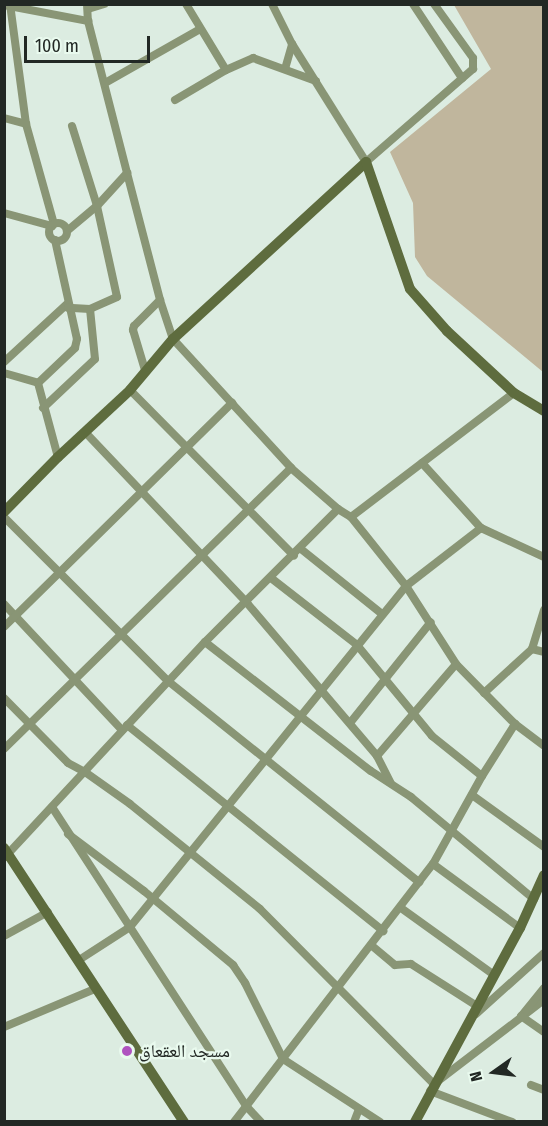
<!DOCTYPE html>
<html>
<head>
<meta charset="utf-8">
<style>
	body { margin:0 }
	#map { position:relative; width:548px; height:1126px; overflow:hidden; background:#dcece1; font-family:"Fira Sans Condensed","Noto Naskh Arabic",sans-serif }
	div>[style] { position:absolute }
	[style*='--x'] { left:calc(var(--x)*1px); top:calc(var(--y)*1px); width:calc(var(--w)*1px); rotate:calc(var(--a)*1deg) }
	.green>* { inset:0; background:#c0b69d }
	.street>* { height:8px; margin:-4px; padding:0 4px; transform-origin:4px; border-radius:4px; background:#899575 }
	.street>.ring { margin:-4px; padding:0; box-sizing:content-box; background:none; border:8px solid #899575; border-radius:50% }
	.secondary>* { height:10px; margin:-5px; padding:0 5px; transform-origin:5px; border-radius:5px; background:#5e6c3e }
	.dots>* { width:16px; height:16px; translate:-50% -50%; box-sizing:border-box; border:3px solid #e9faee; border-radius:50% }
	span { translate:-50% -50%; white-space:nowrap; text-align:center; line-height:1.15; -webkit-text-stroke:4.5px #e9faee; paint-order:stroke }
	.poi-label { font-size:18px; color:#222824 }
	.left { translate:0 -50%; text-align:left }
	.frame { position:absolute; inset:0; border:6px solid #222824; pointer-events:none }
	.north { position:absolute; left:464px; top:1042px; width:60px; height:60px; -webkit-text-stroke:4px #e9faee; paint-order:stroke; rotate:256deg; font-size:16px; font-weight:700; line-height:24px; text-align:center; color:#222824 }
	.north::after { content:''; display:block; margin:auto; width:21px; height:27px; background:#222824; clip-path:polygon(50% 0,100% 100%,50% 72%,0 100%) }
	.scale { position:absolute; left:24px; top:36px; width:126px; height:27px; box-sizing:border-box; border:3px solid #222824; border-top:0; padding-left:8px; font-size:18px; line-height:21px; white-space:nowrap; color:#222824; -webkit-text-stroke:4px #e9faee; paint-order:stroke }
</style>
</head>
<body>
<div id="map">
	<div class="green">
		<div style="clip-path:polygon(454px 5px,543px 5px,543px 372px,427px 276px,415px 257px,413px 203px,390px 152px,491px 69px)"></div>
	</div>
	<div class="street">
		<div style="--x:10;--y:4;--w:121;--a:82.4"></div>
		<div style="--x:26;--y:124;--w:104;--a:74.4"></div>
		<div style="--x:87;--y:4;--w:17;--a:87"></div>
		<div style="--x:88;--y:21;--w:157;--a:75.6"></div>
		<div style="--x:127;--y:173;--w:131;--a:75.4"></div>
		<div style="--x:160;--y:300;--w:41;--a:71.6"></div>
		<div style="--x:173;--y:339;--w:175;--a:47.5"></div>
		<div style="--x:291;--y:468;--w:62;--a:41.1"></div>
		<div style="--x:338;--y:509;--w:15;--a:32"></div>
		<div style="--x:351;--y:517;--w:88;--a:51.4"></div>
		<div style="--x:406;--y:586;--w:93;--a:57.3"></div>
		<div style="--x:456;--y:664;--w:84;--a:45.5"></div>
		<div style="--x:515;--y:724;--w:36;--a:37"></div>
		<div style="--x:186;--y:4;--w:77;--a:58.8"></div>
		<div style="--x:226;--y:70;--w:30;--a:-24"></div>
		<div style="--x:253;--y:58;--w:67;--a:20.1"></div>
		<div style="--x:272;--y:4;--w:45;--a:63.4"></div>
		<div style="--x:292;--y:44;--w:139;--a:57.9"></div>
		<div style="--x:366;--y:162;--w:142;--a:-41"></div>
		<div style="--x:473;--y:69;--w:11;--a:-90"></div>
		<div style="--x:473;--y:58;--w:67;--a:-125.8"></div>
		<div style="--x:413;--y:4;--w:89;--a:56.5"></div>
		<div style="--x:4;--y:5;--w:86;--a:10.8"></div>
		<div style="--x:88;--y:9;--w:17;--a:-17"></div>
		<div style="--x:285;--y:69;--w:26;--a:-74"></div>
		<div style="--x:105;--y:83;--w:109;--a:-29.6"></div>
		<div style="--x:175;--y:100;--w:59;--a:-30.5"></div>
		<div style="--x:4;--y:118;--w:23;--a:15"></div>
		<div style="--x:72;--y:126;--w:84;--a:72.6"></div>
		<div style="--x:97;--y:206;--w:93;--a:77.6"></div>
		<div style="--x:117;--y:297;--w:30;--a:156"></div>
		<div style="--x:4;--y:213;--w:50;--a:15.2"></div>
		<div class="ring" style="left:49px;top:223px;width:10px;height:10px"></div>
		<div style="--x:67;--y:231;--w:39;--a:-40"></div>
		<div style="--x:97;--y:206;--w:45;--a:-47.7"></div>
		<div style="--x:55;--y:240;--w:101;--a:77.5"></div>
		<div style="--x:77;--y:339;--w:9;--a:103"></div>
		<div style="--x:75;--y:348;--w:51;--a:136.6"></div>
		<div style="--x:38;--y:383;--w:77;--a:74.9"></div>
		<div style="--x:4;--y:362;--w:86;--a:-42.6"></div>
		<div style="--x:145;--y:370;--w:42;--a:-106.7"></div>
		<div style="--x:133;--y:330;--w:4;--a:-76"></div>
		<div style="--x:134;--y:326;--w:37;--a:-45"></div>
		<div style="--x:4;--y:373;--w:35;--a:16"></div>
		<div style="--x:130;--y:390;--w:233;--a:45.3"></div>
		<div style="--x:43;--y:408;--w:71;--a:-43.3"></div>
		<div style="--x:95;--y:359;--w:50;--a:-95.7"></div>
		<div style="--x:90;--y:309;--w:22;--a:-177"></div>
		<div style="--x:85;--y:432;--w:236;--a:46.5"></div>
		<div style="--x:247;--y:603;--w:201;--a:49.6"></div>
		<div style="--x:377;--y:756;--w:30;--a:63"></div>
		<div style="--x:422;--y:463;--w:88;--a:47.8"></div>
		<div style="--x:481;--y:528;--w:69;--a:24.7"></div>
		<div style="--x:4;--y:517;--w:232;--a:45"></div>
		<div style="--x:168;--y:681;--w:322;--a:38.7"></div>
		<div style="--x:351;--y:517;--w:205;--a:-37.3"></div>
		<div style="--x:301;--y:549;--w:104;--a:38.7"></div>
		<div style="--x:271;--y:578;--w:109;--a:37.9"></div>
		<div style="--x:357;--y:645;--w:118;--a:50.5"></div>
		<div style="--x:432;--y:736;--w:64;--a:38.7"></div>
		<div style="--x:4;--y:604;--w:173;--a:46.9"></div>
		<div style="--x:4;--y:627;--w:320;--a:-44.5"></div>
		<div style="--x:205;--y:642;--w:210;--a:37.9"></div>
		<div style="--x:371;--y:771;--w:48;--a:33"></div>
		<div style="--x:411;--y:797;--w:160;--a:39.7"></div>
		<div style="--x:532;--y:649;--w:12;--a:14"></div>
		<div style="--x:484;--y:693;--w:65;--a:-42.5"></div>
		<div style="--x:532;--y:649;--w:41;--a:-72.9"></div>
		<div style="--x:4;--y:698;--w:91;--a:45.4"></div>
		<div style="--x:68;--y:763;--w:19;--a:28"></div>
		<div style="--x:85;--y:772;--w:55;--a:35.4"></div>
		<div style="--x:130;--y:804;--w:167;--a:38.9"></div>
		<div style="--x:260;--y:909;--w:247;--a:45.2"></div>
		<div style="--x:434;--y:1084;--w:138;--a:-37.4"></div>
		<div style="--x:350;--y:723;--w:129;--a:-51.3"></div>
		<div style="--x:127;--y:725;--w:329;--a:38.8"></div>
		<div style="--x:4;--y:749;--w:402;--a:-44.4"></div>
		<div style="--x:377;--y:756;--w:121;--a:-49.3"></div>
		<div style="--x:472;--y:795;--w:89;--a:35.8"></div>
		<div style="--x:52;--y:807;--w:356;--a:57"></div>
		<div style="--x:246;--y:1106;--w:22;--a:47"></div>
		<div style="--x:68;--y:834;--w:95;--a:36.9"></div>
		<div style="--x:144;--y:891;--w:116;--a:39.7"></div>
		<div style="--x:233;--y:965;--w:22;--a:56"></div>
		<div style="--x:245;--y:983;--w:85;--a:63.4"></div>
		<div style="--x:283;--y:1059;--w:116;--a:33"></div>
		<div style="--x:5;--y:857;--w:294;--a:-47.1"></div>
		<div style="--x:205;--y:642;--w:188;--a:-45"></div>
		<div style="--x:433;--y:864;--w:108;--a:36.3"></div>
		<div style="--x:401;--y:908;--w:113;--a:35.7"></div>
		<div style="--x:4;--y:936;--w:50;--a:-28.6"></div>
		<div style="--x:371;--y:945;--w:31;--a:40"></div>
		<div style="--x:395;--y:965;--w:16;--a:-4"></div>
		<div style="--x:411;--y:964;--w:78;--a:32.5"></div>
		<div style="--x:79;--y:960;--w:61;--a:-32.9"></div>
		<div style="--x:130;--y:927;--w:439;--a:-51"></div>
		<div style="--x:406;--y:586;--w:95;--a:-37.7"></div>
		<div style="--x:544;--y:988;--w:36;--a:129"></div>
		<div style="--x:521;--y:1016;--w:28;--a:35"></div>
		<div style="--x:476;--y:1014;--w:91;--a:-41.9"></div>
		<div style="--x:4;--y:1027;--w:99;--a:-22.7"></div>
		<div style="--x:531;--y:1085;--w:14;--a:21"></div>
		<div style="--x:430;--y:1091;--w:88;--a:20.7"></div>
		<div style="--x:234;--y:1122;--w:326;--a:-52.4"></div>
		<div style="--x:433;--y:864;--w:101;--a:-60.9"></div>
		<div style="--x:482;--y:776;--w:62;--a:-57.6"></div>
		<div style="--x:354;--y:1122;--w:14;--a:-69"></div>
	</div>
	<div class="secondary">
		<div style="--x:4;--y:512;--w:77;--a:-45.5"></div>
		<div style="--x:58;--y:457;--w:98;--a:-42.9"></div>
		<div style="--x:130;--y:390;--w:67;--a:-49.9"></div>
		<div style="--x:173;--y:339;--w:262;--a:-42.5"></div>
		<div style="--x:366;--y:162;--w:134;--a:70.9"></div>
		<div style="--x:410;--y:289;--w:56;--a:48.6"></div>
		<div style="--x:447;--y:331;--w:91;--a:42.8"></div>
		<div style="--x:514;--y:393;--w:35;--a:31"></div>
		<div style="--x:4;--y:848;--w:328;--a:56.7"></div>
		<div style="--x:415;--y:1122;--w:221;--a:-61.6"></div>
		<div style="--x:520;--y:928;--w:58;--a:-65.6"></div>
	</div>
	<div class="dots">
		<div style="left:127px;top:1051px;background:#af53bf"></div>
	</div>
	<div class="poi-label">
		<span class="left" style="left:139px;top:1051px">مسجد العقعاق</span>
	</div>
	<div class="frame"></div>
	<div class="north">N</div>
	<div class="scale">100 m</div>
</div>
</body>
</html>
